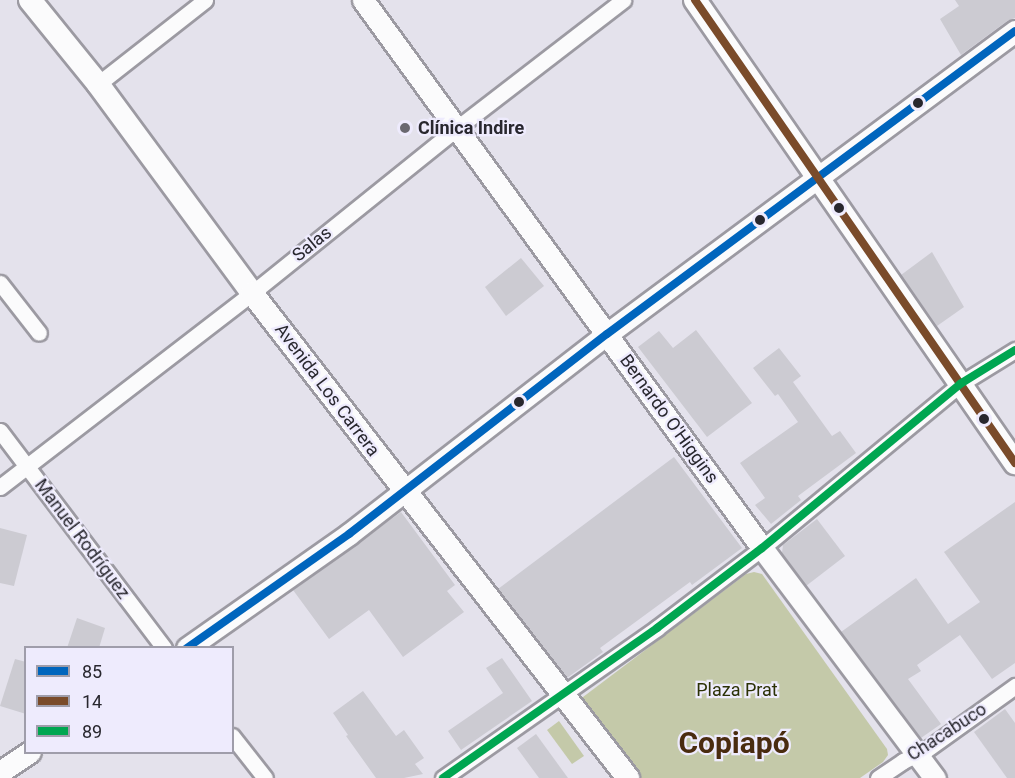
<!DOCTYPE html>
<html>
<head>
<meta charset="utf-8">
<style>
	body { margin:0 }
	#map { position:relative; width:1015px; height:778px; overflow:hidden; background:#e4e2ec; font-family:Roboto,sans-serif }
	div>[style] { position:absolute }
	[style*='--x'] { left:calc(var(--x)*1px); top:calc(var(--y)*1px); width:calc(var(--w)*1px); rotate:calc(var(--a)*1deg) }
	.green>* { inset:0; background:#c4c9a9 }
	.building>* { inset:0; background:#cccbd2 }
	.roads { filter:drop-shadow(2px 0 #9c9aa2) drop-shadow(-2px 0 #9c9aa2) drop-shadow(0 2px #9c9aa2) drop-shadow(0 -2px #9c9aa2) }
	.minor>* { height:15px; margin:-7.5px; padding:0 7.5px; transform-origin:7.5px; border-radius:7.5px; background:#fbfbfc }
	.secondary>* { height:21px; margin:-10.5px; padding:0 10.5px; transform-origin:10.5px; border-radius:10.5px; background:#fbfbfc }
	.primary>* { height:22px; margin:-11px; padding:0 11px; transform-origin:11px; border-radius:11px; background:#fbfbfc }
	.bus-1>* { height:8px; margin:-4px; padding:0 4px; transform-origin:4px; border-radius:4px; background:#0065bd }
	.bus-2>* { height:8px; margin:-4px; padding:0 4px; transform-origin:4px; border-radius:4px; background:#7a4b2a }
	.bus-3>* { height:8px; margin:-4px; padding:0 4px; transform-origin:4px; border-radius:4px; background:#00a651 }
	.dots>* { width:16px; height:16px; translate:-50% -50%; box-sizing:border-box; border:3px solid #eeebfd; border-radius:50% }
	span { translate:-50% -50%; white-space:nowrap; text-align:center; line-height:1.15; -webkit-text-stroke:4.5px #eeebfd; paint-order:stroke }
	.poi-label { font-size:18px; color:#28272e; font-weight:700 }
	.left { translate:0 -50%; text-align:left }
	.street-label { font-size:18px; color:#28272e }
	.park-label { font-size:18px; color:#2b3105 }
	.town-label { font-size:30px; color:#492b0f; font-weight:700 }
	.legend { position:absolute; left:24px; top:646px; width:210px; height:108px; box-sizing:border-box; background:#eeebfd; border:2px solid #9f9daa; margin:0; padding:8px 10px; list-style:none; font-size:18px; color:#28272e }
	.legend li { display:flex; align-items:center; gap:12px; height:30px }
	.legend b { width:30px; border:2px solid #9f9daa }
</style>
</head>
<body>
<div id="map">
	<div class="green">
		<div style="clip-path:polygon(754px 572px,762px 574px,887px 749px,888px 755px,883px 762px,860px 778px,636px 778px,580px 702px,583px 697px,746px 574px)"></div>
		<div style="clip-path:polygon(559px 721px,584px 756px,572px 764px,547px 730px)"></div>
	</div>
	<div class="building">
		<div style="clip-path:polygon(955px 0,1015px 0,1015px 18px,1007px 21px,961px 55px,940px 19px,959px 6px)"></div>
		<div style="clip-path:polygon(932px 252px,964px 307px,937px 326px,901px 275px)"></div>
		<div style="clip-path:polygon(521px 258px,544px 286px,506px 316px,485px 287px)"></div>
		<div style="clip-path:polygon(696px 330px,752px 403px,707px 437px,638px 347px,659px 331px,673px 348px)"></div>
		<div style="clip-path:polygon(779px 348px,801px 376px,793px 382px,832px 436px,840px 431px,856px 453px,798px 496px,801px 500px,771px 524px,755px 505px,765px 498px,740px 463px,798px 422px,778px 394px,775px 396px,753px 368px)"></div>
		<div style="clip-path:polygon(674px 457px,742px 548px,692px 585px,690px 582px,600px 648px,603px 652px,567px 678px,498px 589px)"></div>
		<div style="clip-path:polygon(1015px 502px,1015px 663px,992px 679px,960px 635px,917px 665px,921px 671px,908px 679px,941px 724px,921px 738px,841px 632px,916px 578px,948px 624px,980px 602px,944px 552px)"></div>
		<div style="clip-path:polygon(401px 512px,455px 585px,447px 591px,464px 612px,403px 657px,369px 610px,329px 639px,293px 590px)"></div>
		<div style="clip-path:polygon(817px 519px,845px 556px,806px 586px,782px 553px,783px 545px)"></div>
		<div style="clip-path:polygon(0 528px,27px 535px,14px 586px,0 583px)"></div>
		<div style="clip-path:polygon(77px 618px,105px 628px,99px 648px,67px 648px)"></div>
		<div style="clip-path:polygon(502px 658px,532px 701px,461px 750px,448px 731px,503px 693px,486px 668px)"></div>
		<div style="clip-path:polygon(15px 659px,26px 662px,26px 714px,0 706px)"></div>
		<div style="clip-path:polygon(363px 691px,396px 736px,404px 730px,424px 758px,415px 764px,423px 774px,404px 778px,376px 778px,346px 736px,348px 735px,333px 713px)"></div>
		<div style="clip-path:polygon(1005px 709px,1015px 723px,1015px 778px,1007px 778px,974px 732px)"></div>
		<div style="clip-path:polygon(536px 734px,568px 778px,539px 778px,517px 748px)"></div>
	</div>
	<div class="roads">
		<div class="minor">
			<div style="--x:98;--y:84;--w:136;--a:-38.1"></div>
			<div style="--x:0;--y:283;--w:63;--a:52"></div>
			<div style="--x:0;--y:431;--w:272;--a:52.9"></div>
			<div style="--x:0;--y:487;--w:318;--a:-37.6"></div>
			<div style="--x:252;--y:293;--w:263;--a:-38.8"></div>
			<div style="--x:457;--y:128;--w:210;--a:-37.6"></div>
			<div style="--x:232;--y:736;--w:53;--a:51.8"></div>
			<div style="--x:443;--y:778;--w:261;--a:-35"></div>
			<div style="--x:657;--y:628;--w:132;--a:-37.3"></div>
			<div style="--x:762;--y:548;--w:257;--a:-39.6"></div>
			<div style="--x:960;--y:384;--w:65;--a:-31.7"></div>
			<div style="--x:878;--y:778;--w:30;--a:-34"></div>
			<div style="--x:903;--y:761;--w:25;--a:-26"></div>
			<div style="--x:926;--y:750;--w:110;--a:-35.7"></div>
		</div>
		<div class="secondary">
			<div style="--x:363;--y:0;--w:678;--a:53.94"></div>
			<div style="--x:762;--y:548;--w:288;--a:53.1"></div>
			<div style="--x:187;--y:648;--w:198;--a:-35.1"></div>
			<div style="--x:349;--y:534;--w:326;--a:-37.8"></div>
			<div style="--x:607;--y:334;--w:508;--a:-36.6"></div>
			<div style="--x:0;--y:772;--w:36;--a:-34"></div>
		</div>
		<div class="primary">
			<div style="--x:30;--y:0;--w:108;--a:51"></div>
			<div style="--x:98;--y:84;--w:260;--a:53.6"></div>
			<div style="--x:252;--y:293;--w:614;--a:52.22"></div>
			<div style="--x:695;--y:0;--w:563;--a:55.35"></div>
		</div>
	</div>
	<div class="bus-1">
		<div style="--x:187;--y:648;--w:198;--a:-35.1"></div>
		<div style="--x:349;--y:534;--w:326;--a:-37.8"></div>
		<div style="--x:607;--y:334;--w:508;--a:-36.6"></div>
	</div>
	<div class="bus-2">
		<div style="--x:695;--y:0;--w:563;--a:55.35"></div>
	</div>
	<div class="bus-3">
		<div style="--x:443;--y:778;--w:261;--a:-35"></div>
		<div style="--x:657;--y:628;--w:132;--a:-37.3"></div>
		<div style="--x:762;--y:548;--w:257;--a:-39.6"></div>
		<div style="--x:960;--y:384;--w:65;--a:-31.7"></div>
	</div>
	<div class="dots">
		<div style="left:918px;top:103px;background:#28272e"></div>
		<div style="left:405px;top:128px;background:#6a6870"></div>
		<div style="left:839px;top:208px;background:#28272e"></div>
		<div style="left:760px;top:220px;background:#28272e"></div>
		<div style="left:519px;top:402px;background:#28272e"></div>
		<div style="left:984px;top:419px;background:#28272e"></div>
	</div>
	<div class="poi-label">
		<span class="left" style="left:418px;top:128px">Clínica Indire</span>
	</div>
	<div class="street-label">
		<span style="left:312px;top:244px;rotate:-39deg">Salas</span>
		<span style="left:327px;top:390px;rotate:53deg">Avenida Los Carrera</span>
		<span style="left:669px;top:419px;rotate:54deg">Bernardo O'Higgins</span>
		<span style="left:82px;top:539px;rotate:53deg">Manuel Rodríguez</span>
		<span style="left:947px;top:732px;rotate:-33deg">Chacabuco</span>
	</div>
	<div class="park-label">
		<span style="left:737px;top:690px">Plaza Prat</span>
	</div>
	<div class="town-label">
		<span style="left:734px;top:743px">Copiapó</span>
	</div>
	<ul class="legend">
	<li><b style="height:8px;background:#0065bd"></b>85</li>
	<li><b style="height:8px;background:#7a4b2a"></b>14</li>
	<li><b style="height:8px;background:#00a651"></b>89</li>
	</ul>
</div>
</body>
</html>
